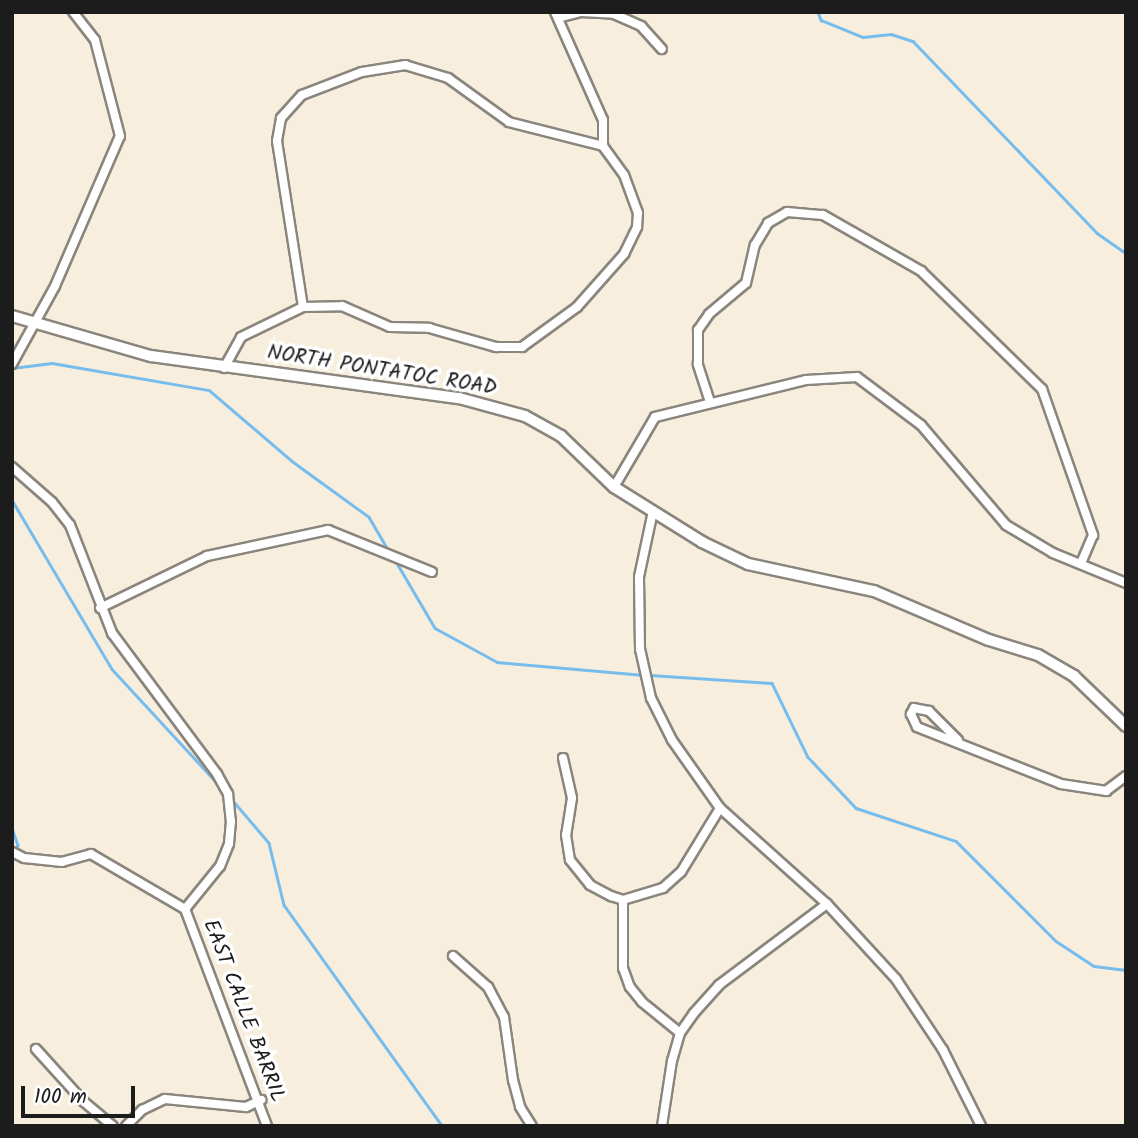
<!DOCTYPE html>
<html>
<head>
<meta charset="utf-8">
<style>
	body { margin:0 }
	#map { position:relative; width:1138px; height:1138px; overflow:hidden; background:#f8eede; font-family:Kalam,sans-serif }
	div>[style] { position:absolute }
	[style*='--x'] { left:calc(var(--x)*1px); top:calc(var(--y)*1px); width:calc(var(--w)*1px); rotate:calc(var(--a)*1deg) }
	.stream>* { height:2.5px; margin:-1.25px; padding:0 1.25px; transform-origin:1.25px; border-radius:1.25px; background:#76bdee }
	.roads { filter:drop-shadow(2px 0 #8a857d) drop-shadow(-2px 0 #8a857d) drop-shadow(0 2px #8a857d) drop-shadow(0 -2px #8a857d) }
	.minor>* { height:8px; margin:-4px; padding:0 4px; transform-origin:4px; border-radius:4px; background:#fff }
	.tertiary>* { height:10px; margin:-5px; padding:0 5px; transform-origin:5px; border-radius:5px; background:#fff }
	span { translate:-50% -50%; white-space:nowrap; text-align:center; line-height:1.15; -webkit-text-stroke:7px #fff; paint-order:stroke }
	.street-label { font-size:21px; color:#1c1c1c }
	.frame { position:absolute; inset:0; border:14px solid #1c1c1c; pointer-events:none }
	.scale { position:absolute; left:21px; top:1086px; width:114px; height:32px; box-sizing:border-box; border:4px solid #1c1c1c; border-top:0; padding-left:9px; font-size:21px; line-height:24px; white-space:nowrap; color:#1c1c1c; -webkit-text-stroke:5px #fff; paint-order:stroke }
</style>
</head>
<body>
<div id="map">
	<div class="stream">
		<div style="--x:818;--y:12;--w:9;--a:69"></div>
		<div style="--x:821;--y:20;--w:45;--a:22"></div>
		<div style="--x:863;--y:37;--w:28;--a:-6"></div>
		<div style="--x:891;--y:34;--w:23;--a:18"></div>
		<div style="--x:913;--y:41;--w:266;--a:46.2"></div>
		<div style="--x:1097;--y:233;--w:35;--a:35"></div>
		<div style="--x:12;--y:368;--w:40;--a:-7.1"></div>
		<div style="--x:52;--y:363;--w:159;--a:9.8"></div>
		<div style="--x:209;--y:390;--w:109;--a:40.5"></div>
		<div style="--x:292;--y:461;--w:95;--a:36"></div>
		<div style="--x:369;--y:517;--w:42;--a:59.7"></div>
		<div style="--x:12;--y:500;--w:196;--a:59.4"></div>
		<div style="--x:112;--y:669;--w:158;--a:47.3"></div>
		<div style="--x:394;--y:558;--w:81;--a:59.6"></div>
		<div style="--x:435;--y:628;--w:71;--a:28.7"></div>
		<div style="--x:497;--y:662;--w:147;--a:5.1"></div>
		<div style="--x:650;--y:675;--w:122;--a:3.8"></div>
		<div style="--x:772;--y:683;--w:82;--a:64.1"></div>
		<div style="--x:808;--y:757;--w:70;--a:46.7"></div>
		<div style="--x:856;--y:808;--w:105;--a:18.3"></div>
		<div style="--x:956;--y:841;--w:141;--a:45"></div>
		<div style="--x:1056;--y:941;--w:45;--a:33.3"></div>
		<div style="--x:1094;--y:966;--w:32;--a:7"></div>
		<div style="--x:230;--y:797;--w:60;--a:49.7"></div>
		<div style="--x:269;--y:843;--w:64;--a:76.4"></div>
		<div style="--x:284;--y:905;--w:272;--a:54.4"></div>
		<div style="--x:12;--y:828;--w:18;--a:71"></div>
		<div style="--x:18;--y:845;--w:7;--a:117"></div>
	</div>
	<div class="roads">
		<div class="minor">
			<div style="--x:558;--y:18;--w:24;--a:-15"></div>
			<div style="--x:581;--y:12;--w:33;--a:3"></div>
			<div style="--x:614;--y:14;--w:30;--a:24"></div>
			<div style="--x:641;--y:26;--w:31;--a:48"></div>
			<div style="--x:303;--y:307;--w:168;--a:-98.9"></div>
			<div style="--x:277;--y:141;--w:23;--a:-80"></div>
			<div style="--x:281;--y:118;--w:31;--a:-48"></div>
			<div style="--x:302;--y:95;--w:64;--a:-21"></div>
			<div style="--x:362;--y:72;--w:44;--a:-9.2"></div>
			<div style="--x:405;--y:65;--w:45;--a:16.8"></div>
			<div style="--x:448;--y:78;--w:75;--a:35.8"></div>
			<div style="--x:509;--y:122;--w:97;--a:14.3"></div>
			<div style="--x:12;--y:364;--w:89;--a:-61.1"></div>
			<div style="--x:55;--y:286;--w:163;--a:-66.6"></div>
			<div style="--x:120;--y:136;--w:99;--a:-104.6"></div>
			<div style="--x:95;--y:40;--w:36;--a:-128"></div>
			<div style="--x:224;--y:368;--w:35;--a:-61"></div>
			<div style="--x:241;--y:337;--w:69;--a:-25.8"></div>
			<div style="--x:303;--y:307;--w:39;--a:-1"></div>
			<div style="--x:342;--y:306;--w:52;--a:23.6"></div>
			<div style="--x:390;--y:327;--w:39;--a:1"></div>
			<div style="--x:429;--y:328;--w:70;--a:15.8"></div>
			<div style="--x:496;--y:347;--w:26;--a:0"></div>
			<div style="--x:522;--y:347;--w:68;--a:-36"></div>
			<div style="--x:577;--y:307;--w:71;--a:-48.4"></div>
			<div style="--x:624;--y:254;--w:30;--a:-64"></div>
			<div style="--x:637;--y:227;--w:14;--a:-86"></div>
			<div style="--x:638;--y:213;--w:40;--a:-110.2"></div>
			<div style="--x:624;--y:175;--w:36;--a:-126"></div>
			<div style="--x:603;--y:146;--w:26;--a:-90"></div>
			<div style="--x:603;--y:120;--w:118;--a:-114"></div>
			<div style="--x:710;--y:402;--w:40;--a:-108"></div>
			<div style="--x:698;--y:364;--w:34;--a:-90"></div>
			<div style="--x:698;--y:330;--w:19;--a:-55"></div>
			<div style="--x:709;--y:314;--w:48;--a:-40"></div>
			<div style="--x:746;--y:283;--w:39;--a:-77"></div>
			<div style="--x:755;--y:245;--w:26;--a:-59"></div>
			<div style="--x:768;--y:223;--w:22;--a:-30"></div>
			<div style="--x:787;--y:212;--w:36;--a:5"></div>
			<div style="--x:823;--y:215;--w:113;--a:29.7"></div>
			<div style="--x:921;--y:271;--w:169;--a:44.3"></div>
			<div style="--x:1042;--y:389;--w:155;--a:70.7"></div>
			<div style="--x:1093;--y:535;--w:30;--a:113"></div>
			<div style="--x:12;--y:467;--w:53;--a:41.2"></div>
			<div style="--x:52;--y:502;--w:29;--a:52"></div>
			<div style="--x:70;--y:525;--w:116;--a:68.7"></div>
			<div style="--x:112;--y:633;--w:176;--a:53.3"></div>
			<div style="--x:217;--y:774;--w:23;--a:61"></div>
			<div style="--x:228;--y:794;--w:27;--a:84"></div>
			<div style="--x:231;--y:821;--w:23;--a:95"></div>
			<div style="--x:229;--y:844;--w:24;--a:112"></div>
			<div style="--x:220;--y:866;--w:55;--a:129.1"></div>
			<div style="--x:185;--y:909;--w:109;--a:-149.7"></div>
			<div style="--x:91;--y:854;--w:30;--a:165"></div>
			<div style="--x:62;--y:862;--w:38;--a:-174"></div>
			<div style="--x:24;--y:858;--w:13;--a:-153"></div>
			<div style="--x:614;--y:487;--w:81;--a:-59.6"></div>
			<div style="--x:655;--y:417;--w:155;--a:-13.8"></div>
			<div style="--x:806;--y:380;--w:51;--a:-3.4"></div>
			<div style="--x:857;--y:377;--w:80;--a:36.9"></div>
			<div style="--x:921;--y:425;--w:131;--a:49.6"></div>
			<div style="--x:1006;--y:525;--w:55;--a:30.8"></div>
			<div style="--x:1053;--y:553;--w:79;--a:22.3"></div>
			<div style="--x:653;--y:511;--w:67;--a:102"></div>
			<div style="--x:639;--y:577;--w:72;--a:89.2"></div>
			<div style="--x:640;--y:649;--w:50;--a:77.3"></div>
			<div style="--x:651;--y:698;--w:47;--a:63.4"></div>
			<div style="--x:672;--y:740;--w:83;--a:54.8"></div>
			<div style="--x:720;--y:808;--w:144;--a:41.9"></div>
			<div style="--x:827;--y:904;--w:102;--a:47.4"></div>
			<div style="--x:896;--y:979;--w:85;--a:56.5"></div>
			<div style="--x:943;--y:1050;--w:85;--a:63.4"></div>
			<div style="--x:100;--y:608;--w:119;--a:-25.9"></div>
			<div style="--x:207;--y:556;--w:124;--a:-12.1"></div>
			<div style="--x:328;--y:530;--w:112;--a:22"></div>
			<div style="--x:958;--y:740;--w:41;--a:-135"></div>
			<div style="--x:929;--y:711;--w:15;--a:-169"></div>
			<div style="--x:914;--y:708;--w:7;--a:117"></div>
			<div style="--x:911;--y:714;--w:14;--a:65"></div>
			<div style="--x:917;--y:727;--w:155;--a:21.6"></div>
			<div style="--x:1061;--y:784;--w:46;--a:8.8"></div>
			<div style="--x:1106;--y:791;--w:25;--a:-37"></div>
			<div style="--x:563;--y:758;--w:41;--a:77.3"></div>
			<div style="--x:572;--y:798;--w:37;--a:99"></div>
			<div style="--x:566;--y:835;--w:25;--a:81"></div>
			<div style="--x:570;--y:860;--w:32;--a:51"></div>
			<div style="--x:590;--y:885;--w:24;--a:28"></div>
			<div style="--x:611;--y:896;--w:13;--a:18"></div>
			<div style="--x:623;--y:900;--w:42;--a:-16.7"></div>
			<div style="--x:663;--y:888;--w:24;--a:-42"></div>
			<div style="--x:681;--y:872;--w:75;--a:-58.6"></div>
			<div style="--x:623;--y:900;--w:68;--a:90"></div>
			<div style="--x:623;--y:968;--w:20;--a:70"></div>
			<div style="--x:630;--y:987;--w:19;--a:51"></div>
			<div style="--x:642;--y:1002;--w:49;--a:39.2"></div>
			<div style="--x:185;--y:909;--w:232;--a:69.3"></div>
			<div style="--x:453;--y:956;--w:47;--a:41.5"></div>
			<div style="--x:488;--y:987;--w:34;--a:62"></div>
			<div style="--x:504;--y:1017;--w:64;--a:81.9"></div>
			<div style="--x:513;--y:1080;--w:28;--a:75"></div>
			<div style="--x:520;--y:1107;--w:22;--a:58"></div>
			<div style="--x:36;--y:1049;--w:70;--a:47.9"></div>
			<div style="--x:83;--y:1101;--w:39;--a:40"></div>
			<div style="--x:126;--y:1126;--w:23;--a:-45"></div>
			<div style="--x:142;--y:1110;--w:25;--a:-26"></div>
			<div style="--x:165;--y:1099;--w:81;--a:5.6"></div>
			<div style="--x:246;--y:1107;--w:17;--a:-25"></div>
			<div style="--x:662;--y:1126;--w:66;--a:-81.3"></div>
			<div style="--x:672;--y:1061;--w:29;--a:-74"></div>
			<div style="--x:680;--y:1033;--w:24;--a:-55"></div>
			<div style="--x:694;--y:1013;--w:38;--a:-48"></div>
			<div style="--x:719;--y:985;--w:135;--a:-36.9"></div>
		</div>
		<div class="tertiary">
			<div style="--x:12;--y:316;--w:145;--a:16.1"></div>
			<div style="--x:151;--y:356;--w:311;--a:7.8"></div>
			<div style="--x:459;--y:398;--w:68;--a:15.3"></div>
			<div style="--x:525;--y:416;--w:41;--a:29.1"></div>
			<div style="--x:561;--y:436;--w:74;--a:43.9"></div>
			<div style="--x:614;--y:487;--w:104;--a:32"></div>
			<div style="--x:702;--y:542;--w:51;--a:25.6"></div>
			<div style="--x:748;--y:564;--w:129;--a:12.1"></div>
			<div style="--x:874;--y:591;--w:125;--a:23.1"></div>
			<div style="--x:989;--y:640;--w:51;--a:17"></div>
			<div style="--x:1038;--y:655;--w:42;--a:30.3"></div>
			<div style="--x:1074;--y:676;--w:72;--a:43.9"></div>
		</div>
	</div>
	<div class="street-label">
		<span style="left:382px;top:371px;rotate:9deg">NORTH PONTATOC ROAD</span>
		<span style="left:243px;top:1011px;rotate:69deg">EAST CALLE BARRIL</span>
	</div>
	<div class="frame"></div>
	<div class="scale">100 m</div>
</div>
</body>
</html>
